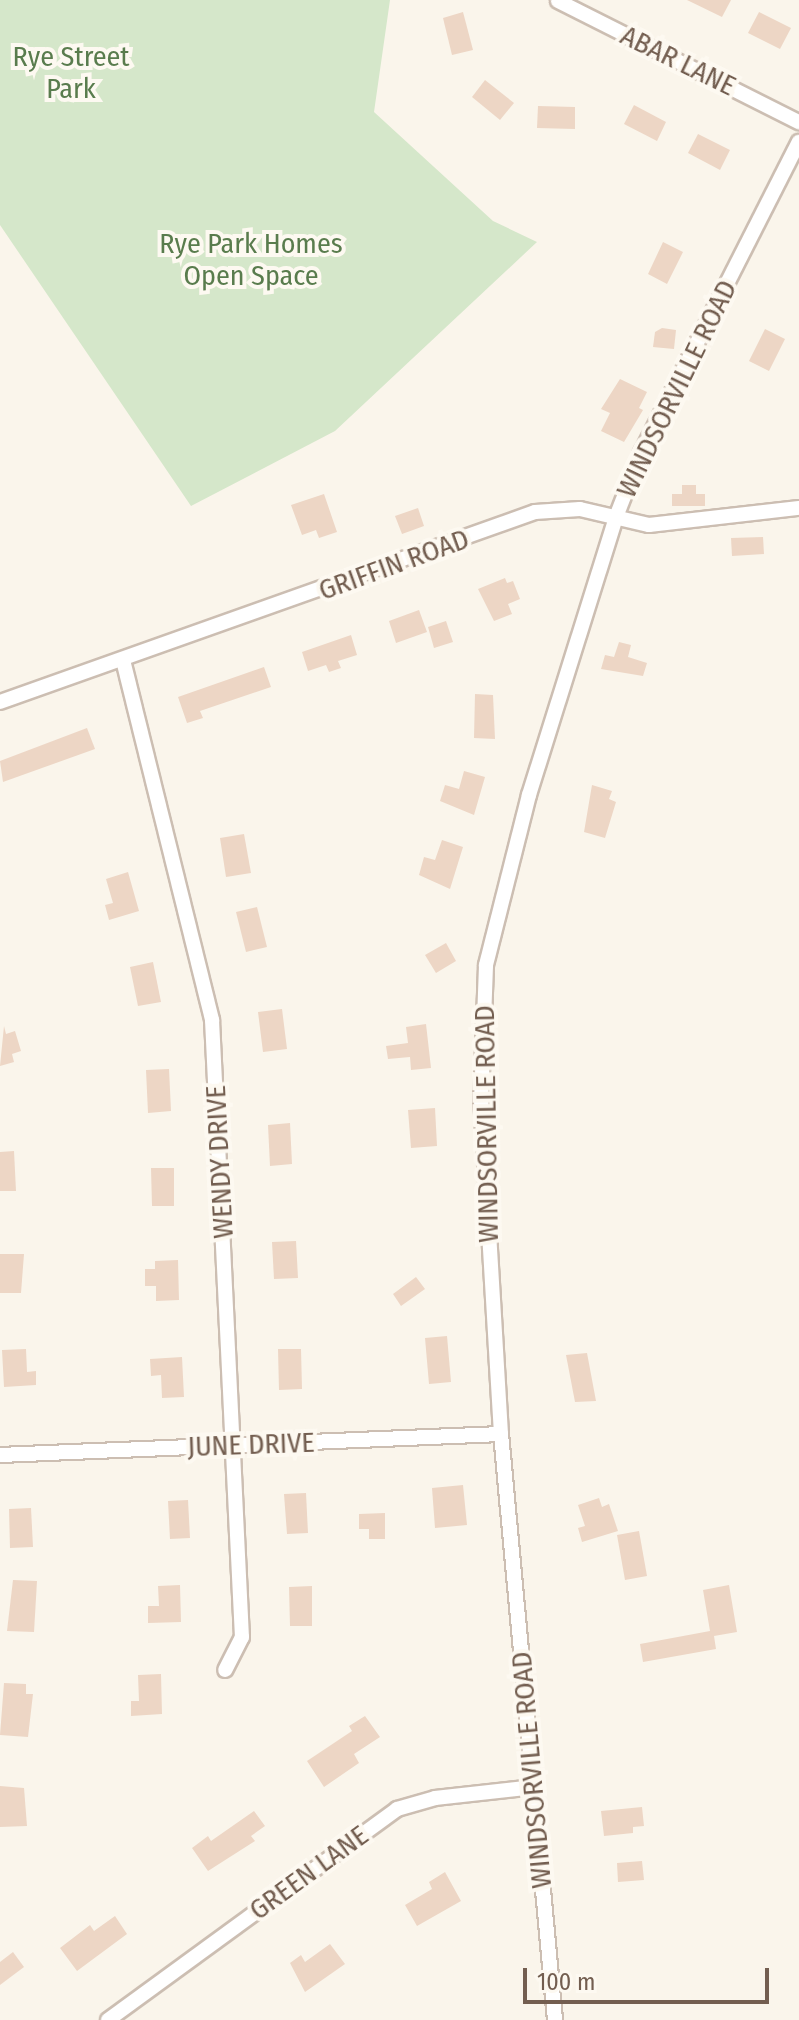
<!DOCTYPE html>
<html>
<head>
<meta charset="utf-8">
<style>
	body { margin:0 }
	#map { position:relative; width:799px; height:2020px; overflow:hidden; background:#faf5eb; font-family:"Fira Sans Condensed",sans-serif }
	div>[style] { position:absolute }
	[style*='--x'] { left:calc(var(--x)*1px); top:calc(var(--y)*1px); width:calc(var(--w)*1px); rotate:calc(var(--a)*1deg) }
	.green>* { inset:0; background:#d5e7ca }
	.building>* { inset:0; background:#edd6c5 }
	.roads { filter:drop-shadow(2px 0 #ccbeb2) drop-shadow(-2px 0 #ccbeb2) drop-shadow(0 2px #ccbeb2) drop-shadow(0 -2px #ccbeb2) }
	.street>* { height:14px; margin:-7px; padding:0 7px; transform-origin:7px; border-radius:7px; background:#fff }
	span { translate:-50% -50%; white-space:nowrap; text-align:center; line-height:1.15; -webkit-text-stroke:8px #fdf9f1; paint-order:stroke }
	.park-label { font-size:28px; color:#597c4d }
	.street-label { font-size:28px; color:#735e50 }
	.scale { position:absolute; left:523px; top:1968px; width:246px; height:36px; box-sizing:border-box; border:4px solid #735e50; border-top:0; padding-left:10px; font-size:24px; line-height:28px; white-space:nowrap; color:#735e50; -webkit-text-stroke:6px #fdf9f1; paint-order:stroke }
</style>
</head>
<body>
<div id="map">
	<div class="green">
		<div style="clip-path:polygon(0 0,390px 0,374px 112px,493px 221px,537px 242px,335px 431px,191px 506px,0 225px)"></div>
	</div>
	<div class="building">
		<div style="clip-path:polygon(687px 0,731px 0,722px 17px)"></div>
		<div style="clip-path:polygon(463px 12px,473px 50px,452px 55px,443px 18px)"></div>
		<div style="clip-path:polygon(759px 12px,791px 28px,780px 49px,748px 33px)"></div>
		<div style="clip-path:polygon(485px 80px,514px 103px,500px 120px,472px 97px)"></div>
		<div style="clip-path:polygon(634px 105px,666px 122px,657px 141px,624px 124px)"></div>
		<div style="clip-path:polygon(538px 106px,575px 107px,575px 129px,537px 128px)"></div>
		<div style="clip-path:polygon(698px 134px,730px 150px,720px 170px,688px 153px)"></div>
		<div style="clip-path:polygon(663px 242px,683px 252px,667px 284px,648px 274px)"></div>
		<div style="clip-path:polygon(662px 328px,676px 330px,674px 349px,653px 347px,655px 332px)"></div>
		<div style="clip-path:polygon(765px 329px,785px 339px,769px 371px,749px 361px)"></div>
		<div style="clip-path:polygon(620px 379px,647px 392px,639px 408px,643px 410px,624px 442px,601px 431px,610px 413px,601px 409px)"></div>
		<div style="clip-path:polygon(682px 485px,696px 485px,696px 494px,705px 494px,705px 506px,672px 506px,672px 494px,682px 494px)"></div>
		<div style="clip-path:polygon(324px 494px,337px 532px,319px 538px,316px 530px,302px 535px,291px 505px)"></div>
		<div style="clip-path:polygon(418px 508px,424px 526px,402px 534px,395px 516px)"></div>
		<div style="clip-path:polygon(763px 537px,764px 554px,732px 556px,731px 538px)"></div>
		<div style="clip-path:polygon(505px 578px,507px 583px,513px 581px,520px 599px,508px 604px,512px 614px,494px 621px,478px 589px)"></div>
		<div style="clip-path:polygon(419px 610px,427px 632px,396px 643px,389px 621px)"></div>
		<div style="clip-path:polygon(446px 621px,453px 642px,434px 648px,428px 627px)"></div>
		<div style="clip-path:polygon(351px 635px,357px 655px,338px 661px,341px 668px,329px 672px,326px 665px,308px 671px,302px 652px)"></div>
		<div style="clip-path:polygon(619px 642px,631px 645px,628px 657px,647px 663px,643px 676px,601px 669px,605px 655px,614px 657px)"></div>
		<div style="clip-path:polygon(264px 667px,271px 687px,200px 711px,203px 718px,187px 723px,178px 697px)"></div>
		<div style="clip-path:polygon(475px 694px,493px 695px,495px 739px,474px 738px)"></div>
		<div style="clip-path:polygon(87px 728px,95px 749px,3px 782px,0 761px)"></div>
		<div style="clip-path:polygon(464px 771px,485px 777px,474px 815px,440px 801px,445px 785px,459px 789px)"></div>
		<div style="clip-path:polygon(592px 785px,612px 791px,609px 799px,616px 802px,605px 838px,584px 832px)"></div>
		<div style="clip-path:polygon(244px 834px,251px 873px,226px 877px,220px 838px)"></div>
		<div style="clip-path:polygon(442px 840px,463px 847px,450px 889px,419px 875px,424px 857px,435px 860px)"></div>
		<div style="clip-path:polygon(128px 872px,139px 911px,109px 920px,105px 905px,113px 903px,106px 879px)"></div>
		<div style="clip-path:polygon(257px 907px,267px 947px,246px 952px,236px 912px)"></div>
		<div style="clip-path:polygon(446px 943px,456px 961px,436px 973px,425px 955px)"></div>
		<div style="clip-path:polygon(153px 962px,161px 1002px,138px 1006px,130px 967px)"></div>
		<div style="clip-path:polygon(282px 1009px,287px 1049px,263px 1052px,258px 1012px)"></div>
		<div style="clip-path:polygon(426px 1024px,431px 1068px,411px 1070px,410px 1057px,388px 1059px,386px 1046px,408px 1043px,406px 1027px)"></div>
		<div style="clip-path:polygon(4px 1026px,6px 1034px,15px 1031px,21px 1051px,12px 1054px,14px 1062px,0 1066px)"></div>
		<div style="clip-path:polygon(169px 1069px,171px 1111px,148px 1113px,146px 1070px)"></div>
		<div style="clip-path:polygon(435px 1108px,437px 1146px,411px 1148px,408px 1110px)"></div>
		<div style="clip-path:polygon(290px 1123px,292px 1164px,270px 1166px,268px 1125px)"></div>
		<div style="clip-path:polygon(14px 1151px,16px 1191px,0 1191px,0 1152px)"></div>
		<div style="clip-path:polygon(151px 1168px,174px 1168px,174px 1206px,152px 1206px)"></div>
		<div style="clip-path:polygon(296px 1241px,298px 1278px,274px 1279px,272px 1242px)"></div>
		<div style="clip-path:polygon(0 1254px,24px 1254px,21px 1293px,0 1293px)"></div>
		<div style="clip-path:polygon(178px 1260px,179px 1300px,156px 1301px,156px 1286px,145px 1286px,145px 1269px,155px 1269px,155px 1261px)"></div>
		<div style="clip-path:polygon(416px 1277px,425px 1289px,401px 1306px,393px 1294px)"></div>
		<div style="clip-path:polygon(447px 1336px,451px 1382px,429px 1384px,425px 1338px)"></div>
		<div style="clip-path:polygon(26px 1349px,27px 1372px,36px 1371px,36px 1385px,4px 1387px,2px 1350px)"></div>
		<div style="clip-path:polygon(278px 1349px,301px 1349px,302px 1389px,279px 1390px)"></div>
		<div style="clip-path:polygon(587px 1353px,596px 1401px,575px 1402px,566px 1355px)"></div>
		<div style="clip-path:polygon(182px 1357px,184px 1397px,162px 1398px,161px 1375px,151px 1376px,150px 1359px)"></div>
		<div style="clip-path:polygon(463px 1485px,467px 1525px,435px 1528px,432px 1488px)"></div>
		<div style="clip-path:polygon(306px 1493px,308px 1533px,287px 1534px,284px 1494px)"></div>
		<div style="clip-path:polygon(599px 1498px,602px 1507px,609px 1504px,618px 1531px,582px 1542px,578px 1528px,585px 1526px,578px 1505px)"></div>
		<div style="clip-path:polygon(188px 1500px,190px 1538px,170px 1539px,168px 1501px)"></div>
		<div style="clip-path:polygon(31px 1508px,33px 1547px,10px 1548px,9px 1509px)"></div>
		<div style="clip-path:polygon(385px 1513px,385px 1539px,369px 1539px,369px 1529px,359px 1529px,359px 1514px)"></div>
		<div style="clip-path:polygon(639px 1531px,647px 1576px,625px 1580px,617px 1535px)"></div>
		<div style="clip-path:polygon(13px 1580px,37px 1581px,34px 1632px,7px 1631px)"></div>
		<div style="clip-path:polygon(180px 1585px,181px 1622px,148px 1623px,148px 1606px,159px 1606px,158px 1586px)"></div>
		<div style="clip-path:polygon(729px 1585px,737px 1632px,714px 1636px,716px 1649px,643px 1662px,640px 1644px,710px 1631px,703px 1590px)"></div>
		<div style="clip-path:polygon(312px 1586px,312px 1626px,290px 1626px,289px 1587px)"></div>
		<div style="clip-path:polygon(161px 1674px,162px 1714px,131px 1716px,131px 1701px,139px 1701px,138px 1675px)"></div>
		<div style="clip-path:polygon(4px 1683px,26px 1684px,26px 1694px,33px 1694px,28px 1737px,0 1735px)"></div>
		<div style="clip-path:polygon(365px 1716px,380px 1737px,354px 1754px,359px 1763px,324px 1787px,307px 1761px,352px 1731px,349px 1726px)"></div>
		<div style="clip-path:polygon(0 1786px,24px 1788px,27px 1826px,0 1827px)"></div>
		<div style="clip-path:polygon(642px 1807px,644px 1826px,633px 1827px,633px 1833px,604px 1836px,601px 1811px)"></div>
		<div style="clip-path:polygon(254px 1811px,265px 1826px,251px 1836px,255px 1841px,208px 1871px,192px 1848px,208px 1836px,211px 1841px)"></div>
		<div style="clip-path:polygon(642px 1861px,644px 1880px,618px 1882px,617px 1863px)"></div>
		<div style="clip-path:polygon(445px 1872px,461px 1901px,417px 1926px,405px 1905px,432px 1889px,429px 1882px)"></div>
		<div style="clip-path:polygon(115px 1916px,127px 1934px,77px 1971px,60px 1948px,90px 1925px,94px 1931px)"></div>
		<div style="clip-path:polygon(330px 1944px,345px 1964px,305px 1992px,290px 1963px,301px 1955px,305px 1962px)"></div>
		<div style="clip-path:polygon(13px 1952px,24px 1967px,0 1985px,0 1962px)"></div>
	</div>
	<div class="roads">
		<div class="street">
			<div style="--x:558;--y:1;--w:270;--a:26.7"></div>
			<div style="--x:123;--y:660;--w:371;--a:76.1"></div>
			<div style="--x:212;--y:1020;--w:618;--a:87.22"></div>
			<div style="--x:242;--y:1637;--w:37;--a:117"></div>
			<div style="--x:0;--y:702;--w:568;--a:-19.55"></div>
			<div style="--x:535;--y:512;--w:45;--a:-3.8"></div>
			<div style="--x:580;--y:509;--w:71;--a:13.1"></div>
			<div style="--x:649;--y:525;--w:151;--a:-6.5"></div>
			<div style="--x:0;--y:1455;--w:501;--a:-2.4"></div>
			<div style="--x:108;--y:2020;--w:358;--a:-36.1"></div>
			<div style="--x:397;--y:1809;--w:40;--a:-16"></div>
			<div style="--x:435;--y:1798;--w:100;--a:-6.3"></div>
			<div style="--x:555;--y:2020;--w:588;--a:-95.26"></div>
			<div style="--x:501;--y:1434;--w:333;--a:-93.4"></div>
			<div style="--x:481;--y:1102;--w:137;--a:-87.9"></div>
			<div style="--x:486;--y:965;--w:175;--a:-75.8"></div>
			<div style="--x:529;--y:795;--w:291;--a:-72.6"></div>
			<div style="--x:616;--y:517;--w:69;--a:-68.7"></div>
			<div style="--x:641;--y:453;--w:349;--a:-63.1"></div>
		</div>
	</div>
	<div class="park-label">
		<span style="left:71px;top:73px">Rye Street<br>Park</span>
		<span style="left:251px;top:260px">Rye Park Homes<br>Open Space</span>
	</div>
	<div class="street-label">
		<span style="left:678px;top:61px;rotate:26deg">ABAR LANE</span>
		<span style="left:677px;top:389px;rotate:-64deg">WINDSORVILLE ROAD</span>
		<span style="left:394px;top:565px;rotate:-20deg">GRIFFIN ROAD</span>
		<span style="left:487px;top:1124px;rotate:-91deg">WINDSORVILLE ROAD</span>
		<span style="left:220px;top:1162px;rotate:-93deg">WENDY DRIVE</span>
		<span style="left:251px;top:1445px;rotate:-2deg">JUNE DRIVE</span>
		<span style="left:532px;top:1770px;rotate:-95deg">WINDSORVILLE ROAD</span>
		<span style="left:309px;top:1873px;rotate:-36deg">GREEN LANE</span>
	</div>
	<div class="scale">100 m</div>
</div>
</body>
</html>
